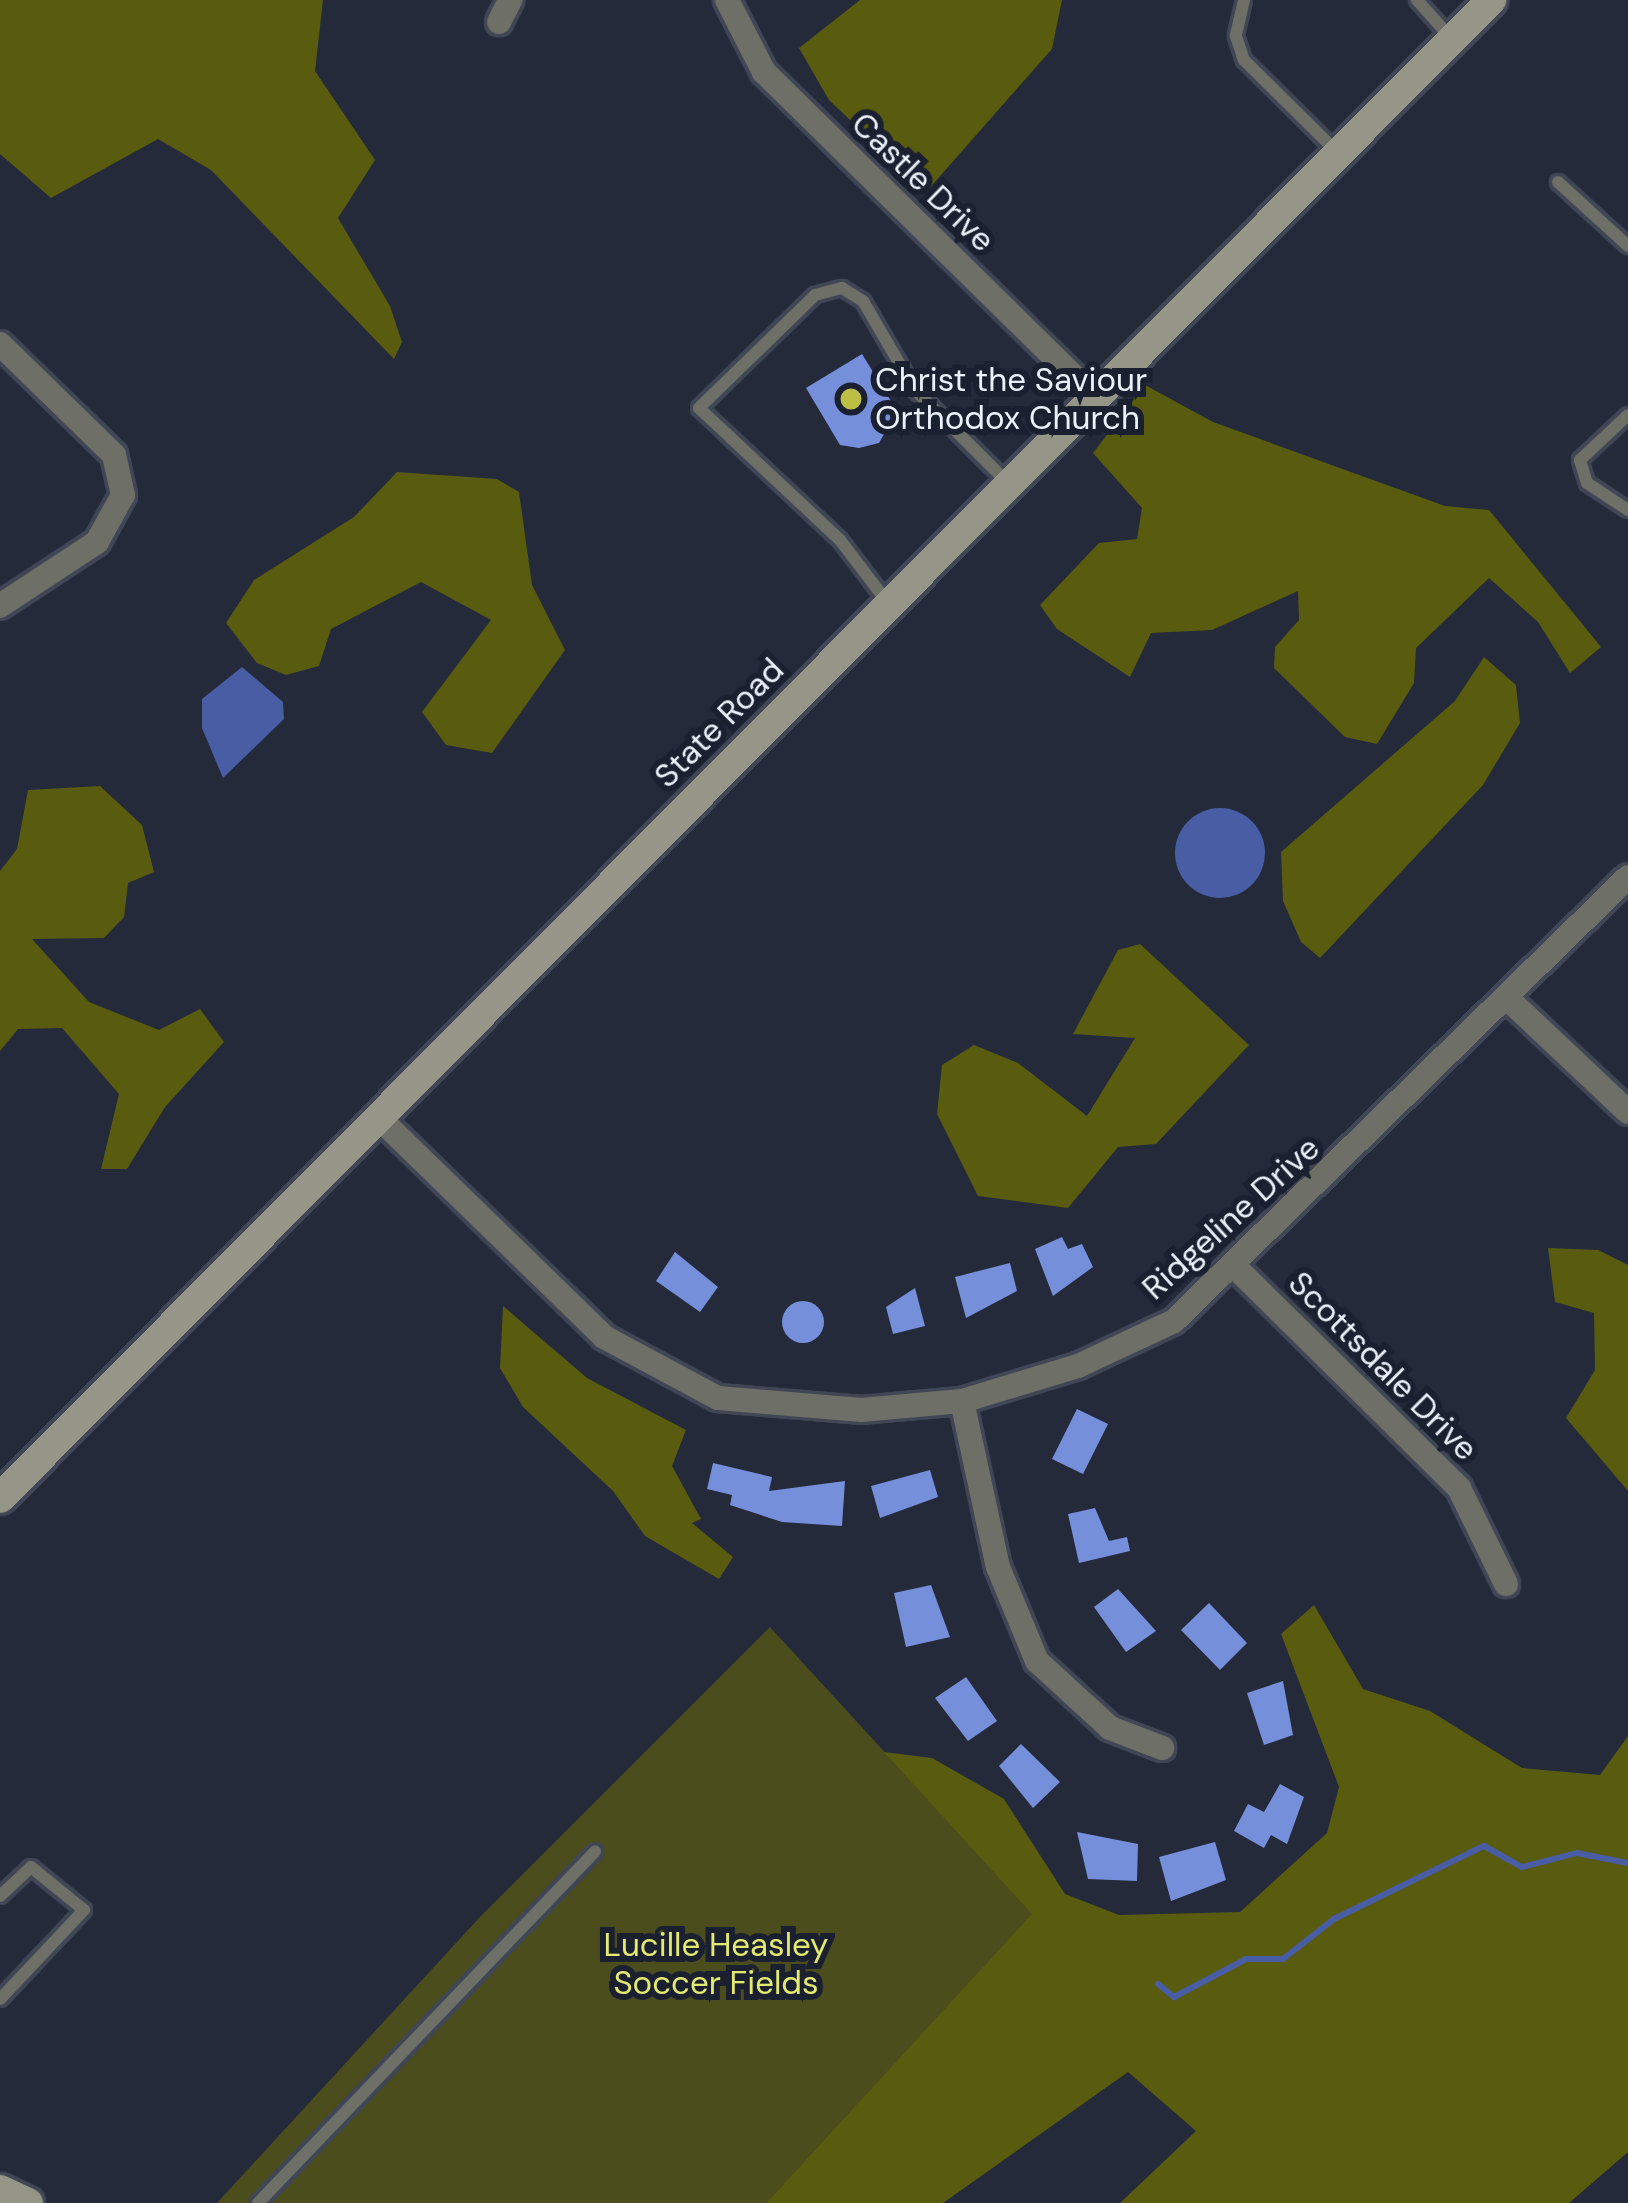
<!DOCTYPE html>
<html>
<head>
<meta charset="utf-8">
<style>
	body { margin:0 }
	#map { position:relative; width:1628px; height:2203px; overflow:hidden; background:#242a3a; font-family:"DM Sans",sans-serif }
	div>[style] { position:absolute }
	[style*='--x'] { left:calc(var(--x)*1px); top:calc(var(--y)*1px); width:calc(var(--w)*1px); rotate:calc(var(--a)*1deg) }
	.green>* { inset:0; background:#4b4e1c }
	.forest>* { inset:0; background:#595b0e }
	.water>* { inset:0; background:#485da4 }
	.round { border-radius:50% }
	.stream>* { height:6px; margin:-3px; padding:0 3px; transform-origin:3px; border-radius:3px; background:#485da4 }
	.building>* { inset:0; background:#768fdb }
	.roads { filter:drop-shadow(3px 0 #404655) drop-shadow(-3px 0 #404655) drop-shadow(0 3px #404655) drop-shadow(0 -3px #404655) }
	.lane>* { height:12px; margin:-6px; padding:0 6px; transform-origin:6px; border-radius:6px; background:#6e6f66 }
	.street>* { height:24px; margin:-12px; padding:0 12px; transform-origin:12px; border-radius:12px; background:#6e6f66 }
	.secondary>* { height:30px; margin:-15px; padding:0 15px; transform-origin:15px; border-radius:15px; background:#959687 }
	.dots>* { width:33px; height:33px; translate:-50% -50%; box-sizing:border-box; border:6px solid #1b2030; border-radius:50% }
	span { translate:-50% -50%; white-space:nowrap; text-align:center; line-height:1.15; -webkit-text-stroke:12px #1b2030; paint-order:stroke }
	.street-label { font-size:33px; color:#edf1fc }
	.poi-label { font-size:33px; color:#edf1fc }
	.left { translate:0 -50%; text-align:left }
	.park-label { font-size:33px; color:#e4ea6e }
</style>
</head>
<body>
<div id="map">
	<div class="green">
		<div style="clip-path:polygon(770px 1627px,1033px 1914px,766px 2203px,217px 2203px,479px 1918px)"></div>
	</div>
	<div class="forest">
		<div style="clip-path:polygon(0 0,323px 0,315px 71px,375px 160px,338px 218px,390px 306px,402px 342px,394px 359px,211px 170px,158px 139px,51px 198px,0 154px)"></div>
		<div style="clip-path:polygon(860px 0,1062px 0,1052px 49px,926px 192px,829px 100px,799px 48px)"></div>
		<div style="clip-path:polygon(1145px 385px,1213px 422px,1445px 506px,1489px 510px,1601px 647px,1570px 673px,1538px 622px,1489px 578px,1416px 648px,1414px 683px,1377px 744px,1345px 737px,1274px 668px,1275px 647px,1299px 620px,1298px 591px,1212px 630px,1151px 633px,1130px 677px,1057px 629px,1040px 605px,1099px 543px,1137px 539px,1142px 508px,1093px 453px)"></div>
		<div style="clip-path:polygon(397px 472px,497px 479px,519px 492px,532px 585px,565px 650px,492px 753px,446px 745px,422px 712px,491px 620px,421px 582px,331px 629px,319px 666px,286px 675px,257px 663px,226px 623px,254px 580px,354px 517px)"></div>
		<div style="clip-path:polygon(1484px 657px,1516px 685px,1520px 723px,1483px 785px,1320px 958px,1301px 942px,1283px 901px,1281px 852px,1455px 701px)"></div>
		<div style="clip-path:polygon(100px 786px,142px 825px,154px 872px,128px 883px,124px 917px,104px 938px,32px 939px,89px 1002px,159px 1030px,200px 1009px,224px 1042px,165px 1107px,127px 1169px,101px 1169px,119px 1094px,62px 1028px,18px 1029px,0 1051px,0 871px,17px 849px,28px 790px)"></div>
		<div style="clip-path:polygon(1140px 944px,1249px 1045px,1156px 1144px,1118px 1147px,1068px 1208px,978px 1196px,937px 1114px,942px 1065px,974px 1045px,1018px 1063px,1087px 1116px,1135px 1038px,1073px 1034px,1118px 950px)"></div>
		<div style="clip-path:polygon(1548px 1248px,1598px 1250px,1628px 1265px,1628px 1491px,1566px 1418px,1595px 1370px,1594px 1313px,1555px 1302px)"></div>
		<div style="clip-path:polygon(503px 1306px,587px 1378px,686px 1430px,672px 1466px,701px 1519px,692px 1523px,733px 1557px,719px 1579px,645px 1536px,613px 1491px,523px 1407px,500px 1368px)"></div>
		<div style="clip-path:polygon(1314px 1605px,1363px 1689px,1430px 1711px,1522px 1768px,1600px 1775px,1628px 1736px,1628px 2152px,1569px 2203px,1120px 2203px,1196px 2131px,1128px 2072px,943px 2203px,766px 2203px,1032px 1914px,884px 1752px,932px 1758px,1004px 1799px,1065px 1894px,1119px 1915px,1240px 1912px,1327px 1833px,1339px 1787px,1281px 1634px)"></div>
	</div>
	<div class="water">
		<div style="clip-path:polygon(242px 667px,283px 702px,284px 719px,223px 778px,202px 728px,202px 699px)"></div>
		<div class="round" style="left:1175px;top:808px;width:90px;height:90px"></div>
	</div>
	<div class="stream">
		<div style="--x:1158;--y:1984;--w:21;--a:39"></div>
		<div style="--x:1174;--y:1997;--w:81;--a:-27.8"></div>
		<div style="--x:1246;--y:1959;--w:37;--a:0"></div>
		<div style="--x:1283;--y:1959;--w:65;--a:-38.1"></div>
		<div style="--x:1334;--y:1919;--w:167;--a:-26"></div>
		<div style="--x:1484;--y:1846;--w:43;--a:28.9"></div>
		<div style="--x:1522;--y:1867;--w:57;--a:-14.3"></div>
		<div style="--x:1577;--y:1853;--w:52;--a:11.1"></div>
	</div>
	<div class="building">
		<div style="clip-path:polygon(862px 354px,897px 411px,879px 443px,859px 448px,840px 445px,806px 388px)"></div>
		<div style="clip-path:polygon(1062px 1237px,1068px 1249px,1082px 1244px,1093px 1267px,1053px 1296px,1035px 1249px)"></div>
		<div style="clip-path:polygon(675px 1252px,718px 1287px,700px 1312px,656px 1281px)"></div>
		<div style="clip-path:polygon(1010px 1263px,1017px 1291px,966px 1318px,955px 1277px)"></div>
		<div style="clip-path:polygon(915px 1288px,925px 1326px,893px 1334px,886px 1307px)"></div>
		<div class="round" style="left:782px;top:1301px;width:42px;height:42px"></div>
		<div style="clip-path:polygon(1077px 1409px,1108px 1424px,1083px 1474px,1052px 1459px)"></div>
		<div style="clip-path:polygon(713px 1463px,772px 1477px,769px 1491px,845px 1481px,842px 1526px,782px 1522px,730px 1505px,732px 1495px,707px 1489px)"></div>
		<div style="clip-path:polygon(930px 1470px,938px 1497px,880px 1518px,871px 1486px)"></div>
		<div style="clip-path:polygon(1095px 1508px,1109px 1541px,1127px 1537px,1130px 1551px,1079px 1563px,1068px 1514px)"></div>
		<div style="clip-path:polygon(931px 1585px,950px 1637px,906px 1647px,894px 1593px)"></div>
		<div style="clip-path:polygon(1118px 1589px,1156px 1631px,1126px 1652px,1094px 1607px)"></div>
		<div style="clip-path:polygon(1209px 1603px,1247px 1643px,1220px 1670px,1181px 1630px)"></div>
		<div style="clip-path:polygon(966px 1677px,997px 1721px,968px 1741px,935px 1698px)"></div>
		<div style="clip-path:polygon(1283px 1681px,1293px 1735px,1264px 1745px,1247px 1693px)"></div>
		<div style="clip-path:polygon(1021px 1744px,1060px 1782px,1033px 1808px,999px 1766px)"></div>
		<div style="clip-path:polygon(1280px 1784px,1304px 1797px,1287px 1844px,1271px 1835px,1264px 1848px,1234px 1831px,1248px 1804px,1264px 1812px)"></div>
		<div style="clip-path:polygon(1077px 1832px,1138px 1844px,1137px 1881px,1088px 1879px)"></div>
		<div style="clip-path:polygon(1215px 1842px,1226px 1880px,1171px 1901px,1159px 1857px)"></div>
	</div>
	<div class="roads">
		<div class="lane">
			<div style="--x:1244;--y:0;--w:37;--a:103"></div>
			<div style="--x:1236;--y:36;--w:25;--a:72"></div>
			<div style="--x:1244;--y:60;--w:128;--a:44.7"></div>
			<div style="--x:1417;--y:0;--w:52;--a:48.1"></div>
			<div style="--x:1558;--y:182;--w:95;--a:42.4"></div>
			<div style="--x:1628;--y:415;--w:66;--a:136.8"></div>
			<div style="--x:1580;--y:460;--w:24;--a:73"></div>
			<div style="--x:1587;--y:483;--w:49;--a:33.4"></div>
			<div style="--x:888;--y:603;--w:79;--a:-127.3"></div>
			<div style="--x:840;--y:540;--w:193;--a:-136.9"></div>
			<div style="--x:699;--y:408;--w:162;--a:-44.2"></div>
			<div style="--x:815;--y:295;--w:28;--a:-15"></div>
			<div style="--x:842;--y:288;--w:25;--a:32"></div>
			<div style="--x:863;--y:301;--w:103;--a:59.7"></div>
			<div style="--x:915;--y:390;--w:130;--a:45"></div>
			<div style="--x:0;--y:1896;--w:42;--a:-43.1"></div>
			<div style="--x:31;--y:1867;--w:68;--a:39.1"></div>
			<div style="--x:84;--y:1910;--w:122;--a:133.3"></div>
			<div style="--x:258;--y:2203;--w:487;--a:-46.2"></div>
		</div>
		<div class="street">
			<div style="--x:727;--y:0;--w:81;--a:62.8"></div>
			<div style="--x:764;--y:72;--w:462;--a:44.5"></div>
			<div style="--x:499;--y:22;--w:25;--a:-63"></div>
			<div style="--x:0;--y:344;--w:159;--a:44.2"></div>
			<div style="--x:114;--y:455;--w:41;--a:77.3"></div>
			<div style="--x:123;--y:495;--w:54;--a:119"></div>
			<div style="--x:97;--y:542;--w:116;--a:146.6"></div>
			<div style="--x:1507;--y:998;--w:166;--a:43.3"></div>
			<div style="--x:378;--y:1117;--w:315;--a:44.2"></div>
			<div style="--x:604;--y:1337;--w:129;--a:28.2"></div>
			<div style="--x:718;--y:1398;--w:144;--a:4.8"></div>
			<div style="--x:861;--y:1410;--w:101;--a:-5.1"></div>
			<div style="--x:962;--y:1401;--w:121;--a:-16.8"></div>
			<div style="--x:1078;--y:1366;--w:106;--a:-25.1"></div>
			<div style="--x:1174;--y:1321;--w:635;--a:-44.36"></div>
			<div style="--x:1235;--y:1267;--w:315;--a:44.6"></div>
			<div style="--x:1459;--y:1488;--w:107;--a:63.9"></div>
			<div style="--x:962;--y:1401;--w:170;--a:77.8"></div>
			<div style="--x:998;--y:1567;--w:102;--a:67.5"></div>
			<div style="--x:1037;--y:1661;--w:99;--a:42.5"></div>
			<div style="--x:1110;--y:1728;--w:56;--a:21"></div>
		</div>
		<div class="secondary">
			<div style="--x:0;--y:1498;--w:2114;--a:-45.13"></div>
			<div style="--x:0;--y:2190;--w:31;--a:25"></div>
		</div>
	</div>
	<div class="dots">
		<div style="left:851px;top:399px;background:#bbc045"></div>
	</div>
	<div class="street-label">
		<span style="left:923px;top:182px;rotate:44deg">Castle Drive</span>
		<span style="left:719px;top:723px;rotate:-45deg">State Road</span>
		<span style="left:1231px;top:1218px;rotate:-42deg">Ridgeline Drive</span>
		<span style="left:1383px;top:1366px;rotate:45deg">Scottsdale Drive</span>
	</div>
	<div class="poi-label">
		<span class="left" style="left:875px;top:399px">Christ the Saviour<br>Orthodox Church</span>
	</div>
	<div class="park-label">
		<span style="left:716px;top:1964px">Lucille Heasley<br>Soccer Fields</span>
	</div>
</div>
</body>
</html>
